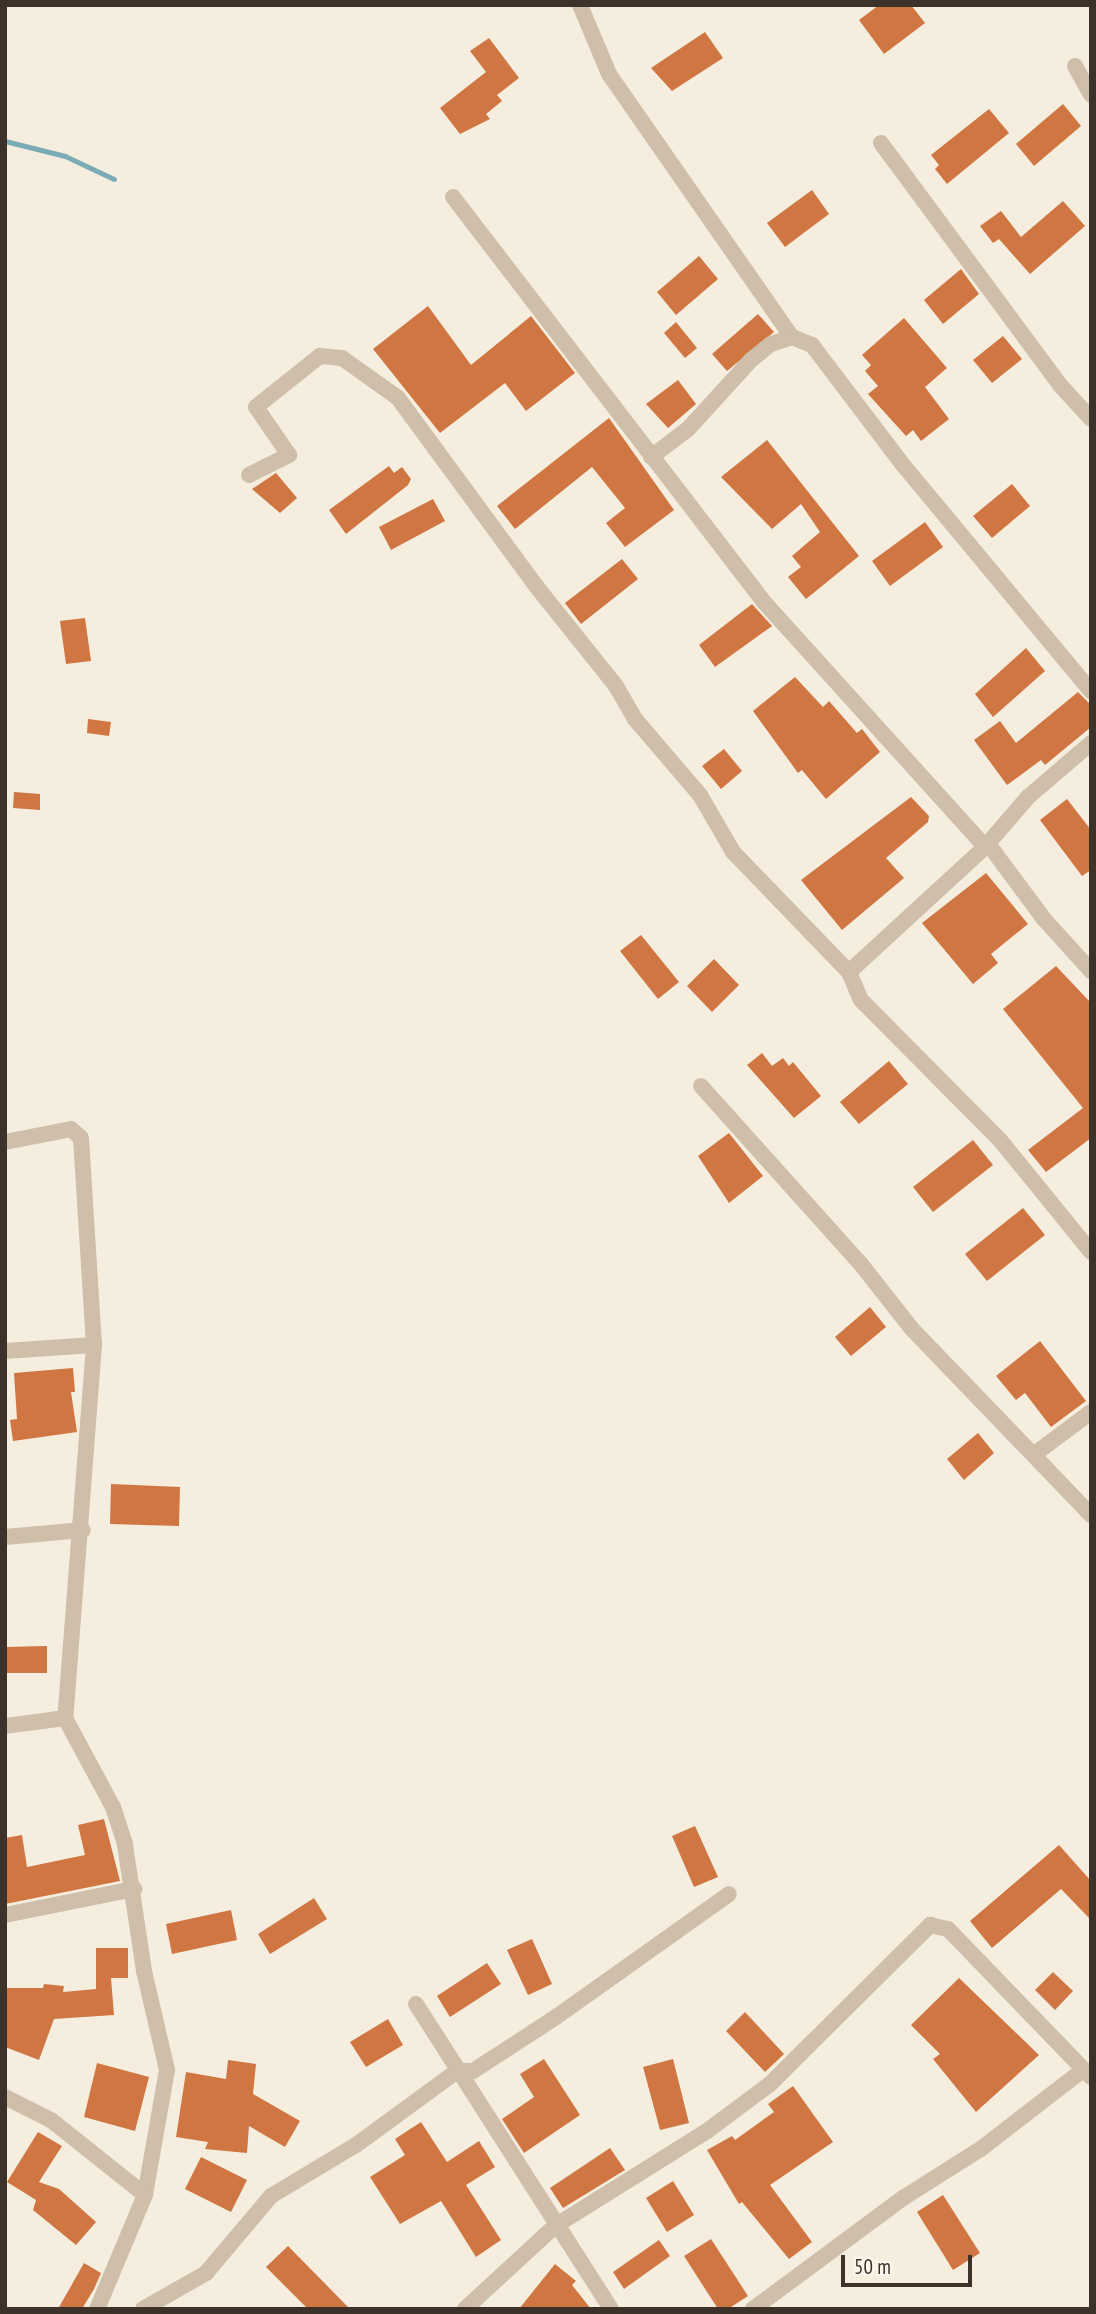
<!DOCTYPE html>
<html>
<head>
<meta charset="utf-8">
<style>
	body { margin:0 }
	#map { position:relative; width:1096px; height:2314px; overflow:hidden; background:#f5eedf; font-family:"PT Sans Narrow",sans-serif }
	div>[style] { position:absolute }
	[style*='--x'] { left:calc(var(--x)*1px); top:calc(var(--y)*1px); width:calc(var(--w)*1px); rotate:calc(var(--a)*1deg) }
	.stream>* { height:5px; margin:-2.5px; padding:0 2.5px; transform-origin:2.5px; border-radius:2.5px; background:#7bacb5 }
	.building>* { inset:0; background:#d07642 }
	.minor>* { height:16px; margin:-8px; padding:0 8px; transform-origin:8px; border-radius:8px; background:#cfbfaa }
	span { translate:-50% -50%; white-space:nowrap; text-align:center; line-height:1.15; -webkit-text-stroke:7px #fcf7ed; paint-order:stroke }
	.frame { position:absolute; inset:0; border:7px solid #3c322a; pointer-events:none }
	.scale { position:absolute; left:841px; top:2255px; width:131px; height:32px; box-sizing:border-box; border:4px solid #3c322a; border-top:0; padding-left:9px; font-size:21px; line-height:24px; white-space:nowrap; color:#3c322a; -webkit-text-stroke:5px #fcf7ed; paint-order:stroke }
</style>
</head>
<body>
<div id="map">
	<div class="stream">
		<div style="--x:5;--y:141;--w:62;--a:14"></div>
		<div style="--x:65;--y:156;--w:54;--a:25.1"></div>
	</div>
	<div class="building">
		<div style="clip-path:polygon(879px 5px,911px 5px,925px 23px,884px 54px,859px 20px)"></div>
		<div style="clip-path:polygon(705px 32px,723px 58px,672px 91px,651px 68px)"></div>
		<div style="clip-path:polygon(489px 38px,519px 78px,497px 95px,502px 101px,486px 114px,490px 119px,460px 134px,440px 108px,486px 72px,470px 51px)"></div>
		<div style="clip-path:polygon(1063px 104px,1081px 126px,1034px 166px,1016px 144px)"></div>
		<div style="clip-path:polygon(989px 109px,1009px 133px,947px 184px,935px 169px,939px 165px,931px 155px)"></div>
		<div style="clip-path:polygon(812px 190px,829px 214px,785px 247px,767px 223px)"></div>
		<div style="clip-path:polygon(1063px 201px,1085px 226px,1030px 274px,999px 239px,993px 243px,980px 226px,1001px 211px,1021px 237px)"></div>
		<div style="clip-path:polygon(699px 256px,718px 279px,676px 315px,657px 292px)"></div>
		<div style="clip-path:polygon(961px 269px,979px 294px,943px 324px,924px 300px)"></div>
		<div style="clip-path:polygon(428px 306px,471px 365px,531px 316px,575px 373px,526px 411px,505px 383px,440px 433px,373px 349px)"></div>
		<div style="clip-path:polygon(758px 314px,774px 332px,727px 371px,712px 354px)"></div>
		<div style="clip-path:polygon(904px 318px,947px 368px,925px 387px,949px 419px,921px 441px,913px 430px,906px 436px,868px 394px,878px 386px,865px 371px,871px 365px,862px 355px)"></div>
		<div style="clip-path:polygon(676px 322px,697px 348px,685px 358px,664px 333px)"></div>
		<div style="clip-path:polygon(1003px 336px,1022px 359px,992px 383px,973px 360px)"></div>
		<div style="clip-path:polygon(678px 380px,696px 404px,668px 428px,646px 404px)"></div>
		<div style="clip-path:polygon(609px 418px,674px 510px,625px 547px,606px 523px,625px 508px,592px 467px,515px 529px,497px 506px)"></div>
		<div style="clip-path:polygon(767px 440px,859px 556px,806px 599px,788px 577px,801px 567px,792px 556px,820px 532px,801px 504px,772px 529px,721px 477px)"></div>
		<div style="clip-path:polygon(389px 466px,394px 473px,402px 467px,411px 479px,408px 485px,346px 534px,329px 510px)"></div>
		<div style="clip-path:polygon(276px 473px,297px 498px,280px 513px,252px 489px)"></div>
		<div style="clip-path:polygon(1012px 484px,1030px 506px,992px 538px,973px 516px)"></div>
		<div style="clip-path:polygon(433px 499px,445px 521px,391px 550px,379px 527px)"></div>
		<div style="clip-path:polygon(925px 522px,943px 547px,890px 586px,872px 561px)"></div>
		<div style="clip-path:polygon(622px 559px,638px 579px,581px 624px,565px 603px)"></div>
		<div style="clip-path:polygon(752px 604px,772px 626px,715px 667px,699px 645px)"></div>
		<div style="clip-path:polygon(85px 618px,91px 661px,66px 664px,60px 621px)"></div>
		<div style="clip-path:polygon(1026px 648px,1045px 671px,993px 717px,975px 694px)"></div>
		<div style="clip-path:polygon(795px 677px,823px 707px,829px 701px,857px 733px,862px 729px,880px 752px,826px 799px,802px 770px,798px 773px,753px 711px)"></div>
		<div style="clip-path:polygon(1078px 692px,1091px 705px,1091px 727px,1045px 765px,1041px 760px,1007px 785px,974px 740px,1000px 721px,1016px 743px)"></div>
		<div style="clip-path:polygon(88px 719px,111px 722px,109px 736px,87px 733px)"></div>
		<div style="clip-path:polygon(724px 749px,742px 771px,721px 789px,702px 766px)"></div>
		<div style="clip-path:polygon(14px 792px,40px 794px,40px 810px,13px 808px)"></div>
		<div style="clip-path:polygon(911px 797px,929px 816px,928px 822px,886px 858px,904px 878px,842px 930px,801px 880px)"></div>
		<div style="clip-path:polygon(1067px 799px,1091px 830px,1091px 870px,1082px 876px,1040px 820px)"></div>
		<div style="clip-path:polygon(986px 873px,1028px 924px,991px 954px,998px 963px,973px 984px,922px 923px)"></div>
		<div style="clip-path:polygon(641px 935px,679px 982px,658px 999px,620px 951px)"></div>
		<div style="clip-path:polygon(714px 959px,739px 985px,712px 1012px,687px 986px)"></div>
		<div style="clip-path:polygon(1056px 966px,1091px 1003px,1091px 1138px,1046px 1172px,1028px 1150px,1083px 1108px,1003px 1009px)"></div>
		<div style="clip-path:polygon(762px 1053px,772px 1066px,783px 1058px,789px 1066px,793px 1062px,821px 1096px,794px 1118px,747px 1065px)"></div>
		<div style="clip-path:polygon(889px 1061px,908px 1084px,859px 1124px,840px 1102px)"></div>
		<div style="clip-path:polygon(729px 1133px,763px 1176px,729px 1203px,698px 1156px)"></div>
		<div style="clip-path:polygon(973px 1140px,993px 1165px,933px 1212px,913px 1187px)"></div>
		<div style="clip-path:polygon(1023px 1208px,1045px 1235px,987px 1281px,965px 1254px)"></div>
		<div style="clip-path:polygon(870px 1307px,886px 1327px,851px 1356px,835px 1337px)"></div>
		<div style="clip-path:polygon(1040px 1341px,1086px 1401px,1051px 1427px,1025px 1393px,1016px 1400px,996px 1376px)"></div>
		<div style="clip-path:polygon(73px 1368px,75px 1392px,71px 1392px,77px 1432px,13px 1441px,10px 1420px,17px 1419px,14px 1373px)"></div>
		<div style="clip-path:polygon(978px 1433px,994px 1453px,964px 1480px,947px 1459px)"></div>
		<div style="clip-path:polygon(111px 1484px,180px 1487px,179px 1526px,110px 1524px)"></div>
		<div style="clip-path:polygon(47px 1646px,47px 1673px,5px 1673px,5px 1647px)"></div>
		<div style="clip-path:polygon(104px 1819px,120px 1881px,5px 1904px,5px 1838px,22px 1835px,27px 1867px,85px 1855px,78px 1825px)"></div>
		<div style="clip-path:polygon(695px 1826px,718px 1877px,694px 1887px,672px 1836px)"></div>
		<div style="clip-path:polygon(1059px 1845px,1091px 1881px,1091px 1920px,1061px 1889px,992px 1948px,970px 1921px)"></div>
		<div style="clip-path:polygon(314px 1898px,327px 1919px,270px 1954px,258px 1934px)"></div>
		<div style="clip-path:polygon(231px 1910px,237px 1940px,172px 1954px,166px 1924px)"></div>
		<div style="clip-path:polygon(532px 1939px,552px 1984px,528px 1995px,507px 1950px)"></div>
		<div style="clip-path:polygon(96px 1948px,128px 1948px,128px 1978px,111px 1978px,114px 2015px,54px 2019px,39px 2060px,5px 2047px,5px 1988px,43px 1988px,44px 1984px,64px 1986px,63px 1992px,96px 1989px)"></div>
		<div style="clip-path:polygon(487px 1963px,501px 1984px,450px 2017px,437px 1996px)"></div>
		<div style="clip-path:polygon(1053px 1972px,1073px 1991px,1055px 2010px,1035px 1990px)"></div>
		<div style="clip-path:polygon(959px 1978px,1039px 2055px,976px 2112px,933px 2059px,940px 2054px,911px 2025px)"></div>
		<div style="clip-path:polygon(745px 2012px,784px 2054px,765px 2072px,726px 2031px)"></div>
		<div style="clip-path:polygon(388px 2019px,403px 2045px,366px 2067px,350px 2042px)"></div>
		<div style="clip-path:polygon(544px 2059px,580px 2115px,524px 2153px,502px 2119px,534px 2097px,520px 2074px)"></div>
		<div style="clip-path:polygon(673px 2059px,689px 2123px,660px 2130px,643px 2067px)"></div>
		<div style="clip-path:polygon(228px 2060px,256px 2064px,253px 2094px,300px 2121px,285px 2147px,249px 2126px,247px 2153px,205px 2149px,208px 2142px,176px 2137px,186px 2072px,226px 2079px)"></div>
		<div style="clip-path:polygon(97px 2063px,149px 2077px,135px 2131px,84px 2117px)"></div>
		<div style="clip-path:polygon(793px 2086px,833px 2142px,770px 2185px,812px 2242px,789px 2259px,742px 2202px,739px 2204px,707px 2150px,732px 2136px,735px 2140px,774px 2112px,768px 2104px)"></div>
		<div style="clip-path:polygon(421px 2122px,447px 2162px,479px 2141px,495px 2167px,466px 2185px,501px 2240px,476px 2257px,441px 2201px,400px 2224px,370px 2177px,405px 2155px,395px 2139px)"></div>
		<div style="clip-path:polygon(38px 2132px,62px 2146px,39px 2182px,59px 2189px,96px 2222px,76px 2245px,33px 2210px,36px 2200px,7px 2182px)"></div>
		<div style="clip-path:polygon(610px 2148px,625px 2170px,563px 2208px,550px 2188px)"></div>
		<div style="clip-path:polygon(201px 2157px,247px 2180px,231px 2212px,185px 2189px)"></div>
		<div style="clip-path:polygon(673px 2181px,694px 2215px,667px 2232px,646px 2198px)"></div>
		<div style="clip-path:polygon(943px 2195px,980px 2253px,953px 2270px,917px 2212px)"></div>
		<div style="clip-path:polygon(711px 2239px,748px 2296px,728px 2309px,718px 2309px,684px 2256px)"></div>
		<div style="clip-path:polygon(659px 2240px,670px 2256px,624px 2289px,613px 2272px)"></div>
		<div style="clip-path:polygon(288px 2246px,350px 2309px,308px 2309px,266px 2267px)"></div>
		<div style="clip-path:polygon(84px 2263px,101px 2273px,94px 2289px,82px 2309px,58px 2309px)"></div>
		<div style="clip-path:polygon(555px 2264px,576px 2281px,572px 2285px,591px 2309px,519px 2309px)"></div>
	</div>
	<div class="minor">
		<div style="--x:580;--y:5;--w:75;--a:67.2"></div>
		<div style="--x:609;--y:74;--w:320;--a:55.2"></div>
		<div style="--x:792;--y:337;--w:22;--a:22"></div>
		<div style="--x:812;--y:345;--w:152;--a:52.8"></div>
		<div style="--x:904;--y:466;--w:293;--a:50.3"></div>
		<div style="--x:1075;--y:66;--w:33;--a:61"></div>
		<div style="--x:881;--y:143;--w:301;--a:53.5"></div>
		<div style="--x:1060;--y:385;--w:46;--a:47.6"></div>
		<div style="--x:453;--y:197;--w:511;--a:52.48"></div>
		<div style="--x:764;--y:602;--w:330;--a:47.9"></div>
		<div style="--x:985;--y:847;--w:66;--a:-49.3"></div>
		<div style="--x:1028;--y:797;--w:83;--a:-40.6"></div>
		<div style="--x:651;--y:457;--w:46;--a:-37.1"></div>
		<div style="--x:688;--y:429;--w:93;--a:-47.6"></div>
		<div style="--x:751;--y:360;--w:26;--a:-39"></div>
		<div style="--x:771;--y:344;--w:22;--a:-18"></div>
		<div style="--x:249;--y:475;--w:45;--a:-26.6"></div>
		<div style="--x:289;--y:455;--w:58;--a:-124.5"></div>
		<div style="--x:256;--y:407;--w:82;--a:-38.6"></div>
		<div style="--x:320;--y:356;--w:22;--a:5"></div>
		<div style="--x:342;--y:358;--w:69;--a:35.5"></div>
		<div style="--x:398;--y:398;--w:233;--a:53.7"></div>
		<div style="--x:536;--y:586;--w:128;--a:51.3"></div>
		<div style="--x:616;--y:686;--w:38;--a:60"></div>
		<div style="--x:635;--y:719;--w:100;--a:49.5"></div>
		<div style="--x:700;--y:795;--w:66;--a:59.9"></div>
		<div style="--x:733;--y:852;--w:167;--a:46"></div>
		<div style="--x:849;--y:972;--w:185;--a:-42.6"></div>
		<div style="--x:989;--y:845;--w:92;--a:53.4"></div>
		<div style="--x:1044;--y:919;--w:70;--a:47.9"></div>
		<div style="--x:849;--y:972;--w:30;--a:67"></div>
		<div style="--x:861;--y:1000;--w:197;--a:45.2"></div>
		<div style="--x:1000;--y:1140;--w:144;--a:50.9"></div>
		<div style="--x:701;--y:1086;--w:238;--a:48.1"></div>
		<div style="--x:860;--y:1263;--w:84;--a:51.8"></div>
		<div style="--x:912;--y:1329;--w:258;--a:46.1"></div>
		<div style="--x:5;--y:1142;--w:67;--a:-11.1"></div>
		<div style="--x:71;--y:1129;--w:13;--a:42"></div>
		<div style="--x:81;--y:1138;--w:207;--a:86.4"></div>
		<div style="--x:94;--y:1345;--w:374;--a:94.4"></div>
		<div style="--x:65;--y:1718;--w:61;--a:172.4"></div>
		<div style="--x:5;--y:1351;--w:89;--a:-3.9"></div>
		<div style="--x:1036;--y:1453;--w:69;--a:-36.7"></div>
		<div style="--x:5;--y:1537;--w:78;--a:-5.1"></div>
		<div style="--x:65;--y:1718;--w:101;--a:61.7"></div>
		<div style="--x:113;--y:1807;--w:40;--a:72"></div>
		<div style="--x:125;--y:1845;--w:127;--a:81.4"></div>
		<div style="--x:144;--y:1971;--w:102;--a:76.9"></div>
		<div style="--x:167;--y:2070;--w:127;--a:100"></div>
		<div style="--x:145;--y:2195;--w:124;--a:112.8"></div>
		<div style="--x:5;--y:1915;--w:132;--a:-11.4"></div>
		<div style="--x:416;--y:2004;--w:362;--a:57.4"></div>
		<div style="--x:5;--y:2097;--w:51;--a:26.6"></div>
		<div style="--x:51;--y:2120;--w:120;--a:38.6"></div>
		<div style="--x:143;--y:2309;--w:73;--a:-29.7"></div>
		<div style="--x:206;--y:2273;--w:101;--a:-49.8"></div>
		<div style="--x:271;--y:2196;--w:99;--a:-31"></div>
		<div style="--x:356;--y:2145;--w:125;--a:-36.2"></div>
		<div style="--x:457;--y:2071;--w:16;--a:0"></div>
		<div style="--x:473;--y:2071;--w:99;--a:-33"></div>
		<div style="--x:556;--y:2017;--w:212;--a:-35.4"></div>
		<div style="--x:465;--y:2309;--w:122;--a:-42.7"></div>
		<div style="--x:555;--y:2226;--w:179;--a:-32"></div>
		<div style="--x:707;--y:2131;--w:79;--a:-36.7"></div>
		<div style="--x:770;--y:2084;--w:226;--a:-44.8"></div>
		<div style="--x:930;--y:1925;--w:18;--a:13"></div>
		<div style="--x:948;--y:1929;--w:206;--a:46"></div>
		<div style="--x:753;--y:2309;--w:187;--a:-36.5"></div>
		<div style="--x:903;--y:2198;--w:93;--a:-32.3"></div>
		<div style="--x:982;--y:2148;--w:128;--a:-37.7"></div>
	</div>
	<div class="frame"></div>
	<div class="scale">50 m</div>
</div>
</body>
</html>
